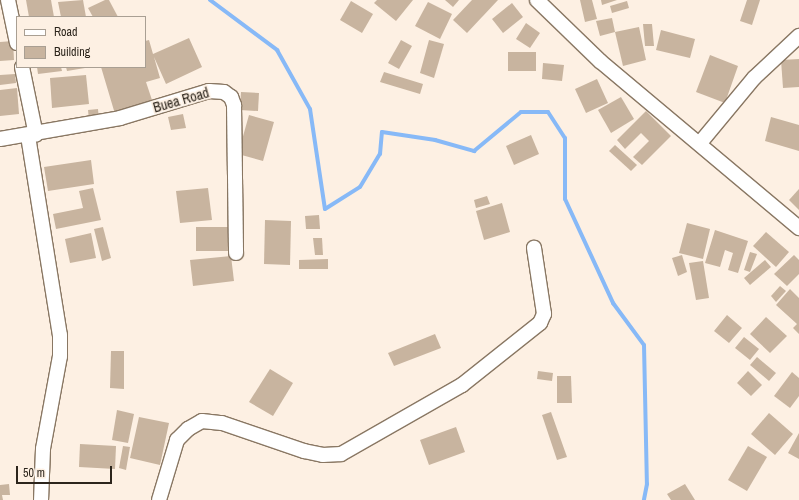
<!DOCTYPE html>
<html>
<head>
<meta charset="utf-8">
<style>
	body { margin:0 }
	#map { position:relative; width:799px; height:500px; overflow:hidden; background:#fdf0e3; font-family:"Archivo Narrow",sans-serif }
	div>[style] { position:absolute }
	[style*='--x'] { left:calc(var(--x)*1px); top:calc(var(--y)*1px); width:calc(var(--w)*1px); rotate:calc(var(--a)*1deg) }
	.stream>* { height:4px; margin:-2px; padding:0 2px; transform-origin:2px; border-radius:2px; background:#87b9f7 }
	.building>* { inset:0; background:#c8b49f }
	.roads { filter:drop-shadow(1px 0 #897763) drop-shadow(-1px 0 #897763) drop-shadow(0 1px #897763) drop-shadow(0 -1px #897763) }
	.street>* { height:14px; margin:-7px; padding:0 7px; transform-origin:7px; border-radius:7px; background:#fff }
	span { translate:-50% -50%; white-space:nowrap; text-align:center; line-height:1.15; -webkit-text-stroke:3.5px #fdf0e3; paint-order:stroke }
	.street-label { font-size:14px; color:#2c251c }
	.legend { position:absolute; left:16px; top:16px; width:130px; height:52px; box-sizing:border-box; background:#fdf0e3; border:1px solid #a99f93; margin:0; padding:5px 7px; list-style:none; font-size:12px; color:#2c251c }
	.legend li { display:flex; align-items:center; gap:8px; height:20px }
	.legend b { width:20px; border:1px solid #a99f93 }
	.scale { position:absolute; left:16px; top:466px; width:96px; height:18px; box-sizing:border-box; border:2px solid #2c251c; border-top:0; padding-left:5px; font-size:12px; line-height:14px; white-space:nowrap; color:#2c251c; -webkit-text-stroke:3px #fdf0e3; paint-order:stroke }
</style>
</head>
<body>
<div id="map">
	<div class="stream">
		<div style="--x:210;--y:0;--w:84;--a:36.7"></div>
		<div style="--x:277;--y:50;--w:68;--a:60.8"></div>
		<div style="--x:310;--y:109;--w:101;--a:81.5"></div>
		<div style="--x:325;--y:209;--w:41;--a:-32.2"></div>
		<div style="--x:360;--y:187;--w:39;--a:-59"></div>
		<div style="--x:380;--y:154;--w:22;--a:-85"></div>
		<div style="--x:382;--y:132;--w:54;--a:8.6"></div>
		<div style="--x:435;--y:140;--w:41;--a:15.8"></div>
		<div style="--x:474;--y:151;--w:61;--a:-39.7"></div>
		<div style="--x:521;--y:112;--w:27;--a:0"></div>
		<div style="--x:548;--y:112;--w:31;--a:57"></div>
		<div style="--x:565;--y:138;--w:61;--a:90"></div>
		<div style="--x:565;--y:199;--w:115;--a:65.2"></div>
		<div style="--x:613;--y:303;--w:52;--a:53.6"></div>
		<div style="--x:644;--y:345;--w:139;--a:88.8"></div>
		<div style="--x:647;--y:484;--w:16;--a:101"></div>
	</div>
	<div class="building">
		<div style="clip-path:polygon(26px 0,51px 0,54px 17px,29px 17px)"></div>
		<div style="clip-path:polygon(83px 0,86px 17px,61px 17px,58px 2px)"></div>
		<div style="clip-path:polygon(105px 0,109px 0,118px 17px,93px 17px,88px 8px)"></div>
		<div style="clip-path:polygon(377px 0,413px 0,396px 21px,374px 3px)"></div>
		<div style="clip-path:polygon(445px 0,459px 0,453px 7px)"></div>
		<div style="clip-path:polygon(472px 0,498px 0,467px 33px,453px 20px)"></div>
		<div style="clip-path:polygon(580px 0,592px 0,597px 19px,585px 22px)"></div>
		<div style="clip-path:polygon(601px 0,617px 0,602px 5px)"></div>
		<div style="clip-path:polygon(747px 0,760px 0,752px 25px,740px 21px)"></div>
		<div style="clip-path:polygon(351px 1px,373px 14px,362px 33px,340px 20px)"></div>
		<div style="clip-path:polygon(627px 1px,629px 8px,612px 13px,610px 6px)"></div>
		<div style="clip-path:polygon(428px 2px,452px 14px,440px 39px,415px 26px)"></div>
		<div style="clip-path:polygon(512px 3px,523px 17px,503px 33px,492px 19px)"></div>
		<div style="clip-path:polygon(612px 18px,615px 32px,600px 36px,596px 21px)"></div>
		<div style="clip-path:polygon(526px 23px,540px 33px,530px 48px,516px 39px)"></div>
		<div style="clip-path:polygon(643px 24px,652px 24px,654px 46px,645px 46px)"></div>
		<div style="clip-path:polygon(639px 27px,646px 60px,623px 66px,615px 32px)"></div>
		<div style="clip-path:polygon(661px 30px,695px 39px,690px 58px,656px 50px)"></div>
		<div style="clip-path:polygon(189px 38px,202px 67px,166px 84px,154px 57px,160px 78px,146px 82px,153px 103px,115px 114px,101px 67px,145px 67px,145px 41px,149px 40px,153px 54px)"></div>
		<div style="clip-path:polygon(401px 40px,412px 46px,399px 69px,388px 63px)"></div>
		<div style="clip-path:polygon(429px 40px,444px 44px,434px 78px,420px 73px)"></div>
		<div style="clip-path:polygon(13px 41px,14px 60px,0 61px,0 42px)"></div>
		<div style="clip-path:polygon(508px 52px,536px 52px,536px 71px,508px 71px)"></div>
		<div style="clip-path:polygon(710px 55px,738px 66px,725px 103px,696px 92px)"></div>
		<div style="clip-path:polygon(799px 59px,799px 87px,783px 88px,781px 60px)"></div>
		<div style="clip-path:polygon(543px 63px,564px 65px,562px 81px,542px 79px)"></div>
		<div style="clip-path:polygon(37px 67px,61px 67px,62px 71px,38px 74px)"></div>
		<div style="clip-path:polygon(66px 67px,85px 67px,85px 68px,67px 71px)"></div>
		<div style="clip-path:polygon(384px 72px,423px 84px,420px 94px,380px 82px)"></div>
		<div style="clip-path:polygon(15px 74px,16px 83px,0 85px,0 75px)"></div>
		<div style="clip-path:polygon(86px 75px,89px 104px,52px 108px,50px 78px)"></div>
		<div style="clip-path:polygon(597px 79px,608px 103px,586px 113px,575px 89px)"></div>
		<div style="clip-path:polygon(17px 88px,19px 114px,0 116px,0 90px)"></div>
		<div style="clip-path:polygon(241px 92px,259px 93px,258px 111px,240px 110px)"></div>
		<div style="clip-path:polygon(621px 97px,634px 119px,611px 133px,598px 110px)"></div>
		<div style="clip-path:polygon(98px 109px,99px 120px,89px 120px,88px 110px)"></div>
		<div style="clip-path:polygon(646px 111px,671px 136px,642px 165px,633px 157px,649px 141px,641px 133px,625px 149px,617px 140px)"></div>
		<div style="clip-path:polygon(183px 114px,186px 128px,171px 130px,168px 117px)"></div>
		<div style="clip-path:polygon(249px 115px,274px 122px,263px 161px,238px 154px)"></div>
		<div style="clip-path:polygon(771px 117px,799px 125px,799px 151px,765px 141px)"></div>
		<div style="clip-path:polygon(531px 135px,539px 154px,514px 165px,506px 146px)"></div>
		<div style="clip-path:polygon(615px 145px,637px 165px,631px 171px,609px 151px)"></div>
		<div style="clip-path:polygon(91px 160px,94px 184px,48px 191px,44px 167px)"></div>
		<div style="clip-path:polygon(93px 188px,101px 220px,56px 229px,53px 214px,83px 208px,79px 191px)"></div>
		<div style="clip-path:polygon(208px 188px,212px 220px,180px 223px,176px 191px)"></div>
		<div style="clip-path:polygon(799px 189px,799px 210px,789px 200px)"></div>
		<div style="clip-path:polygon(487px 196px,490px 204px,476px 208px,474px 200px)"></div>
		<div style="clip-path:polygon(502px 203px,510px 232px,484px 240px,476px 211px)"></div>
		<div style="clip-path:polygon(319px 215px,320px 229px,306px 229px,305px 216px)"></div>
		<div style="clip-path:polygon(265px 220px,291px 221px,290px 265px,264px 264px)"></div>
		<div style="clip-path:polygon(687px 223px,710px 229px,703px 259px,679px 253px)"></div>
		<div style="clip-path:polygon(103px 227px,111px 258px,102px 261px,94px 229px)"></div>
		<div style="clip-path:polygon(196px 227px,230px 227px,230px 251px,196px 251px)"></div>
		<div style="clip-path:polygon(715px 230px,748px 241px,738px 273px,728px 270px,733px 253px,725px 250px,720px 267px,705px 263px)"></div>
		<div style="clip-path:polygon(766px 232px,789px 252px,776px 267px,753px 246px)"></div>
		<div style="clip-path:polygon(91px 233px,96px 258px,70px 263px,65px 239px)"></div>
		<div style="clip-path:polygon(313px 238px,322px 238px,323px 255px,315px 255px)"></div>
		<div style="clip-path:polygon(750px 252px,757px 254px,750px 272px,744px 270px)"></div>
		<div style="clip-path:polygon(682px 255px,687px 272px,678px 276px,672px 258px)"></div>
		<div style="clip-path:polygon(794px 255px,799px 260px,799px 274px,787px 286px,774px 274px)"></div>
		<div style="clip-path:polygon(231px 256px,234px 281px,193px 286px,190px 260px)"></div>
		<div style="clip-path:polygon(328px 259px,328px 269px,299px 269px,299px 260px)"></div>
		<div style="clip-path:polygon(765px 260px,771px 267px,750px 285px,744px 278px)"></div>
		<div style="clip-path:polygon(703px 261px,709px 298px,696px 300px,689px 263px)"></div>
		<div style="clip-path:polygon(780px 286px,786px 291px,776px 302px,771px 296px)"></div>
		<div style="clip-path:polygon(790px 289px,799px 298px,799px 334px,793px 328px,797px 324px,776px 305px)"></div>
		<div style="clip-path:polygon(727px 315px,742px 328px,729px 343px,714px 331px)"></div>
		<div style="clip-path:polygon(766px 317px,787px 336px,770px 353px,750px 334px)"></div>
		<div style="clip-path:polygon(435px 334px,441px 348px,394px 366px,388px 353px)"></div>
		<div style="clip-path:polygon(744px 337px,759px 349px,750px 360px,735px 348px)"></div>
		<div style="clip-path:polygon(111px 351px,124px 351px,124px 389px,110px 388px)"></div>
		<div style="clip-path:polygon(757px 357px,776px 373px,769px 381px,750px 365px)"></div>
		<div style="clip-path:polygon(270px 369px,293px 383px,273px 416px,249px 402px)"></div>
		<div style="clip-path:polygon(538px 371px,553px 373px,552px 381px,537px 379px)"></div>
		<div style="clip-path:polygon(748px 371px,762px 385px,751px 396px,737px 383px)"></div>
		<div style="clip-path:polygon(792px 372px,799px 378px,799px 396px,790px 408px,774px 396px)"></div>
		<div style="clip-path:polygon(557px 376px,571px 376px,572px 403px,557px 403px)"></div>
		<div style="clip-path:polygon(117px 410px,134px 414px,128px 443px,112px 440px)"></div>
		<div style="clip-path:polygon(551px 412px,567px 457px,557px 460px,542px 415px)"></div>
		<div style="clip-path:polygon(769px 413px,793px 434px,775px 455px,751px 434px)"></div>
		<div style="clip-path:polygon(139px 417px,169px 423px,160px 465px,130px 458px)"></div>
		<div style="clip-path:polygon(456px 427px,465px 452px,429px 465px,420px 440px)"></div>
		<div style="clip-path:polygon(799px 433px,799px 459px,788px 453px)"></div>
		<div style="clip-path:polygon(80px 444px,116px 446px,115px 469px,79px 467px)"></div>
		<div style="clip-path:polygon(123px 446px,130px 447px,126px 470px,119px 468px)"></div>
		<div style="clip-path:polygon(748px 446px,767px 457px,747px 491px,728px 480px)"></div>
		<div style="clip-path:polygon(9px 484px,10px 495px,2px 495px,3px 500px,0 500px,0 485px)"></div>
		<div style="clip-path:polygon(685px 484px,695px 500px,671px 500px,667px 494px)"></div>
	</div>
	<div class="roads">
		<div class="street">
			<div style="--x:8;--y:0;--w:44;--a:78.2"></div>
			<div style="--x:537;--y:0;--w:88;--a:44.1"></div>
			<div style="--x:600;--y:61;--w:260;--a:40"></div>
			<div style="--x:22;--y:67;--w:69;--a:78.4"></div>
			<div style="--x:28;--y:136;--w:202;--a:80.9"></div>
			<div style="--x:60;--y:335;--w:21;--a:90"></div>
			<div style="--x:60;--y:356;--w:95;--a:100.4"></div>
			<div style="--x:43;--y:449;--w:51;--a:92.2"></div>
			<div style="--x:0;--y:139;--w:122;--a:-9.9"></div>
			<div style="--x:120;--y:118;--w:93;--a:-16.9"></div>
			<div style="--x:209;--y:91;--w:15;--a:4"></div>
			<div style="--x:224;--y:92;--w:9;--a:36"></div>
			<div style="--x:231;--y:97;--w:9;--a:69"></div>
			<div style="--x:234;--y:105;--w:148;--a:89.2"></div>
			<div style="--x:700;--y:143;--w:85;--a:-50.3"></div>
			<div style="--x:754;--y:78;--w:62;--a:-43"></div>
			<div style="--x:159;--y:500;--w:63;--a:-73.3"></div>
			<div style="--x:177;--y:440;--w:16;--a:-45"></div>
			<div style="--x:188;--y:429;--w:16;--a:-30"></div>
			<div style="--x:202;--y:421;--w:20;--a:6"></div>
			<div style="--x:222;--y:423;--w:87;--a:18.9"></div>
			<div style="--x:304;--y:451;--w:19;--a:12"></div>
			<div style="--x:323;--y:455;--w:18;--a:-3"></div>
			<div style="--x:341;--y:454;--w:139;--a:-29.7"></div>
			<div style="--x:462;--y:385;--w:100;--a:-38.5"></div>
			<div style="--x:540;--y:323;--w:10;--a:-66"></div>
			<div style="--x:544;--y:314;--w:67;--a:-98.6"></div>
		</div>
	</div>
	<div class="street-label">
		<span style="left:181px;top:100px;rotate:-16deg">Buea Road</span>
	</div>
	<ul class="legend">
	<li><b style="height:5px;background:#fff"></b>Road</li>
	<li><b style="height:11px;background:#c8b49f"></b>Building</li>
	</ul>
	<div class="scale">50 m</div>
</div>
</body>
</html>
